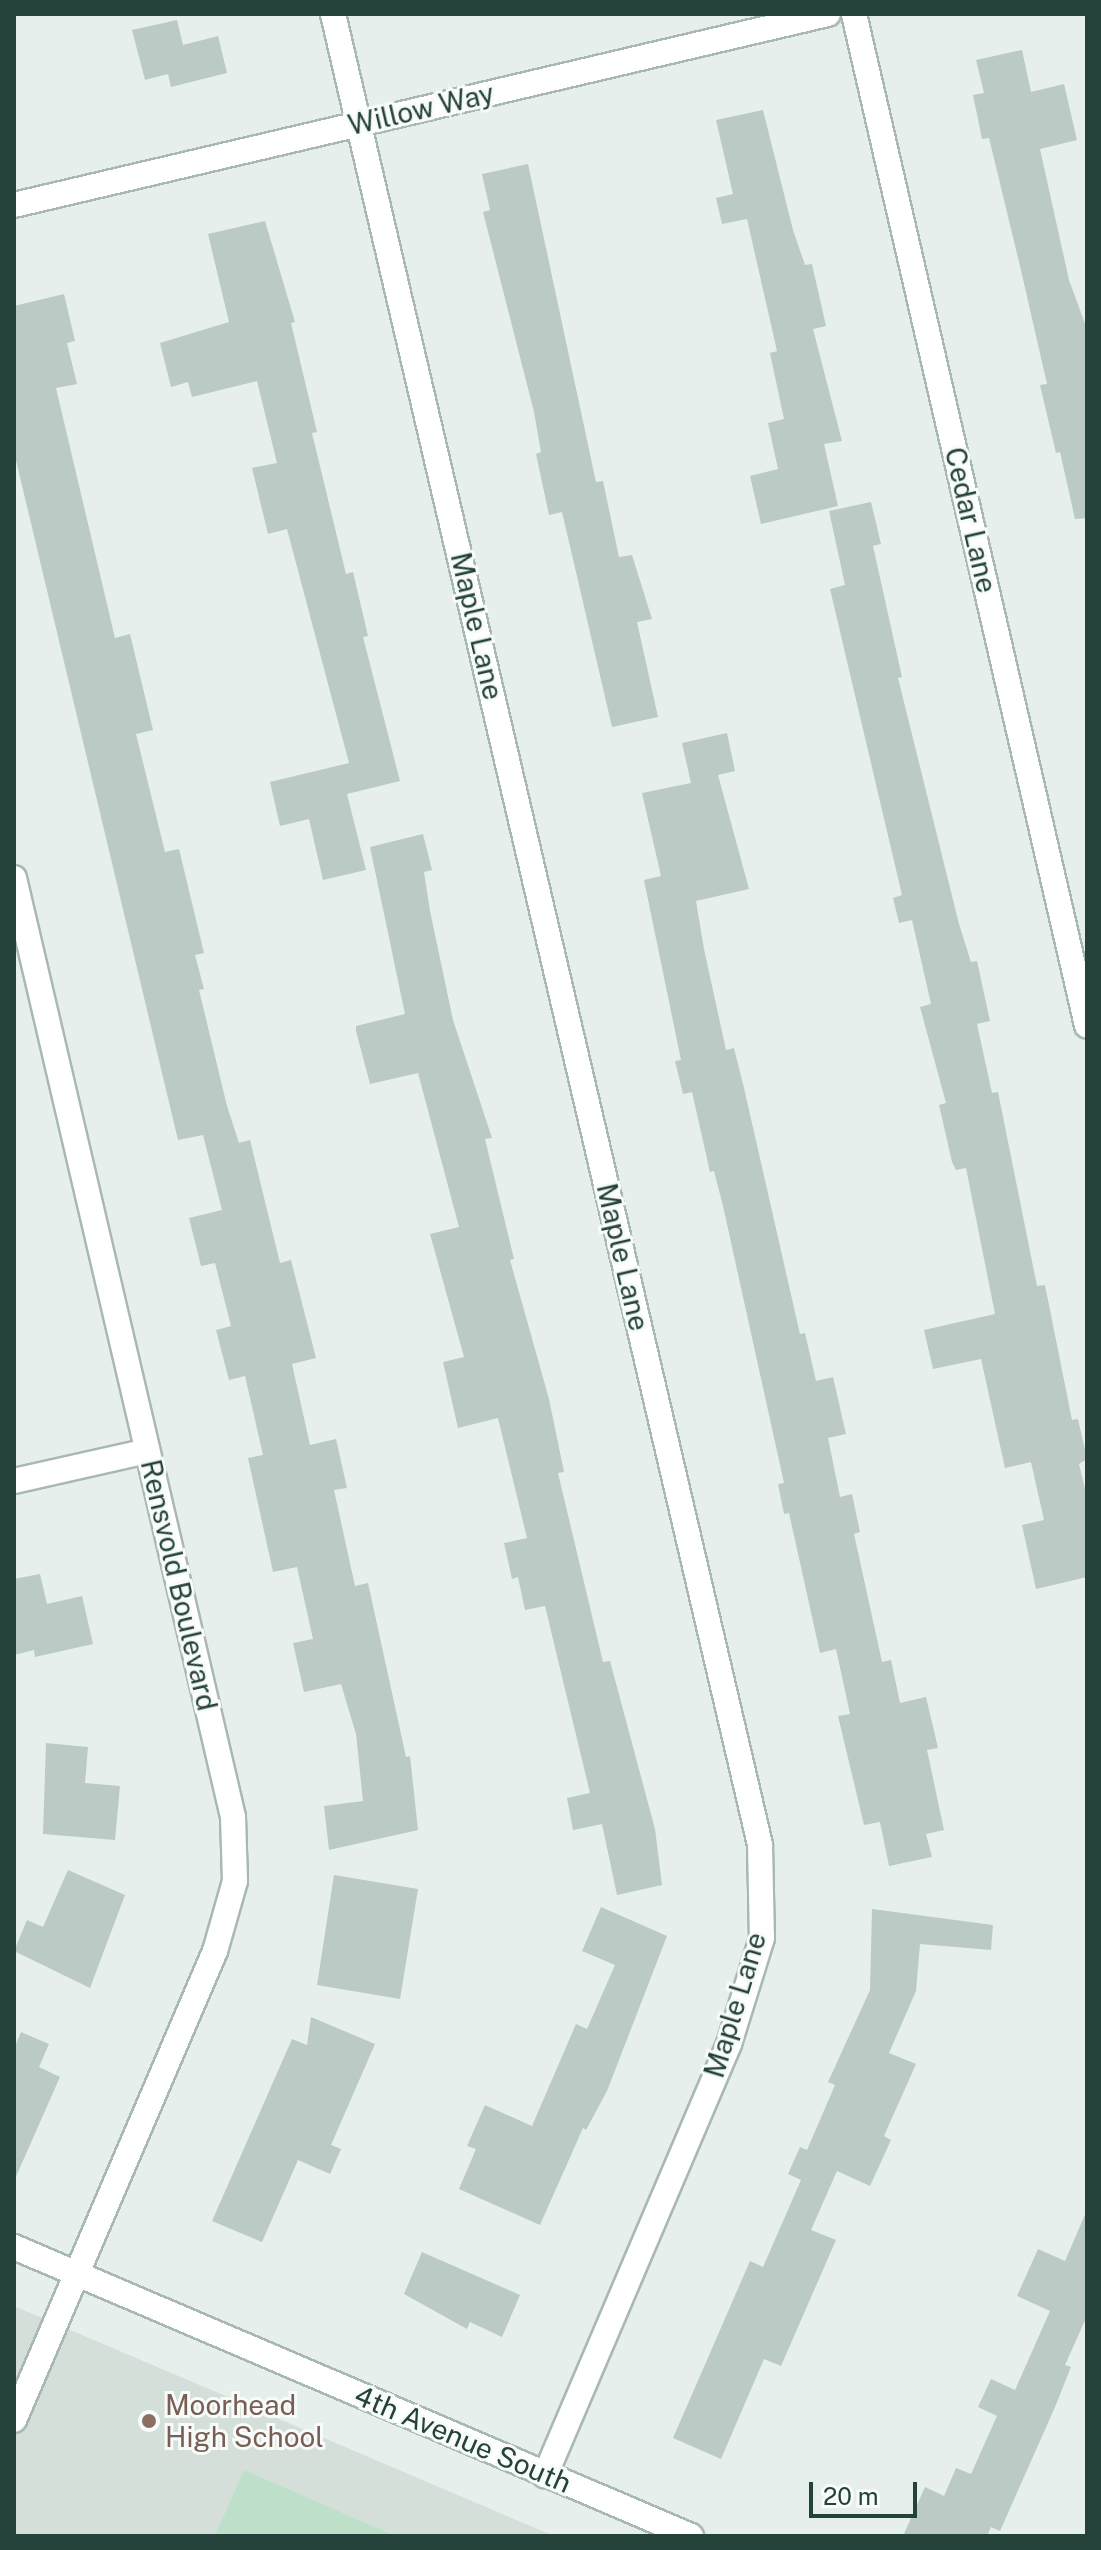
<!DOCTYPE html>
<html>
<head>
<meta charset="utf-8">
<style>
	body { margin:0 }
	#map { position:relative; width:1101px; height:2550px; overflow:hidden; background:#e6efeb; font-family:"Public Sans",sans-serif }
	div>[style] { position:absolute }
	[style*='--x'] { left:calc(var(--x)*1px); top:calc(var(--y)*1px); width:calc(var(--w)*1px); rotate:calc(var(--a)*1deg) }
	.built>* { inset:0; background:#d4dfda }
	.green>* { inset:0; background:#bfe0c8 }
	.building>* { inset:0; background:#bbcac4 }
	.roads { filter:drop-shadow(2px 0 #a8b8b2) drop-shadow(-2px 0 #a8b8b2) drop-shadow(0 2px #a8b8b2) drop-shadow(0 -2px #a8b8b2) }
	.minor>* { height:24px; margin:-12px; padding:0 12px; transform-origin:12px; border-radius:12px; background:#fff }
	.dots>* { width:22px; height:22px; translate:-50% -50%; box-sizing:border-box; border:4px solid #f7fbf9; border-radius:50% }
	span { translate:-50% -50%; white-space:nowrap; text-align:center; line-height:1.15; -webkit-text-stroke:6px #f7fbf9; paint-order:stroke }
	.street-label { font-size:28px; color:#24423a }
	.education-label { font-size:28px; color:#785e54 }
	.left { translate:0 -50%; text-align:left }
	.frame { position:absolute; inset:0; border:16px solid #24423a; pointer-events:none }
	.scale { position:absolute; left:809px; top:2482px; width:108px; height:36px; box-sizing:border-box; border:4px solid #24423a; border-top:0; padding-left:10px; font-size:24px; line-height:28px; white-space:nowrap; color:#24423a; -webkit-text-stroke:6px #f7fbf9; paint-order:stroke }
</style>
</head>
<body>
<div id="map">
	<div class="built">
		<div style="clip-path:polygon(14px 2306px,554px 2536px,14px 2536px)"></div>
	</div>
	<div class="green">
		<div style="clip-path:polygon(244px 2470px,395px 2536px,215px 2536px)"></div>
	</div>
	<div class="building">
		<div style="clip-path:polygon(177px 20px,183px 45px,218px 36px,227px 73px,171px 87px,168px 74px,145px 80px,132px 30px)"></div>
		<div style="clip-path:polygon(1022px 50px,1031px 92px,1064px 84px,1077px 140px,1040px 149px,1069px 280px,1087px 329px,1087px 518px,1075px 519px,1060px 452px,1056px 453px,1040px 385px,1047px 384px,1020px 266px,989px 138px,982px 139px,973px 95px,984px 93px,976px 60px)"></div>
		<div style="clip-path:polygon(763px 110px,793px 230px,805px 265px,812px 264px,826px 326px,813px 329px,842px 441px,824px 444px,838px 506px,761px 524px,750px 476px,778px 469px,768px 423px,784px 419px,770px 353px,777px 351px,747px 219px,722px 224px,716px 198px,733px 194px,716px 120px)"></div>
		<div style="clip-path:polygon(528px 164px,596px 482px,603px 481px,619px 557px,632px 555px,652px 619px,637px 622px,658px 717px,612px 727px,562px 512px,549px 515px,536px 454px,541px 452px,534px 412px,483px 212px,490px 210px,482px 174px)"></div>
		<div style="clip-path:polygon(265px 221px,295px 322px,291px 323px,317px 432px,312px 433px,346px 574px,353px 572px,368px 636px,363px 637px,400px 781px,347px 794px,366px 870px,323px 880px,309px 819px,280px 826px,270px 782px,349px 763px,287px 529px,268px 534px,252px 468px,277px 463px,257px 381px,192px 397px,188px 382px,171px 387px,160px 343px,229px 322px,208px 234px)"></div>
		<div style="clip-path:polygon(64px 294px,75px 341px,67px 343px,77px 384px,56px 388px,115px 638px,130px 634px,153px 730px,136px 734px,165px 852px,179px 849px,204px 953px,195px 955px,204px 989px,199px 990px,227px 1106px,239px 1143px,250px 1140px,280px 1263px,291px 1260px,316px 1358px,292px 1364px,310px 1445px,336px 1439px,347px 1488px,334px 1490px,355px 1586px,368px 1583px,406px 1757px,410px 1756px,418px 1830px,329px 1850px,324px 1806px,363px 1801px,356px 1734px,341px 1684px,304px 1692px,293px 1643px,313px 1639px,297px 1567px,273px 1572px,248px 1458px,263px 1455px,245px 1376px,229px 1380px,216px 1330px,231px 1326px,215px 1263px,201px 1266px,189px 1218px,222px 1210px,203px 1135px,178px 1140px,14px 452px,14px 306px)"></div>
		<div style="clip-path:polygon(871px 502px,881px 544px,873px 546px,902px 677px,898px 678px,959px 924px,971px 962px,977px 961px,990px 1021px,977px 1024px,992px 1093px,998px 1092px,1037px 1286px,1045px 1285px,1072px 1420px,1078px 1419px,1087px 1459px,1079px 1464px,1087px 1497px,1087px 1577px,1036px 1589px,1022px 1525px,1044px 1520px,1031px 1462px,1005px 1468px,981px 1359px,933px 1369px,924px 1330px,995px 1314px,966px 1168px,956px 1170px,952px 1162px,939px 1105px,946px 1103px,920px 1007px,931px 1004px,912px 920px,899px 923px,893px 898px,902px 895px,830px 589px,845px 585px,829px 511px)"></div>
		<div style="clip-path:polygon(727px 733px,735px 771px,718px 775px,749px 889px,696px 901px,704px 949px,726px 1050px,734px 1048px,744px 1088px,800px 1334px,805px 1333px,816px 1381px,833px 1377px,846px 1434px,828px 1438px,840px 1497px,852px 1494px,860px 1532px,854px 1534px,882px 1662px,891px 1660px,900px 1703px,926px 1697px,938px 1748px,927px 1750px,944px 1830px,926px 1834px,932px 1857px,889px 1866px,880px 1822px,864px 1825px,838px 1716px,850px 1714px,836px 1649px,820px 1653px,789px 1513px,784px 1514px,778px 1484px,784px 1483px,723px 1206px,714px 1171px,710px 1172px,692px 1092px,683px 1094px,675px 1061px,681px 1060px,644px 880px,661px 876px,642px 793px,691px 783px,682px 743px)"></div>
		<div style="clip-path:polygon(423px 834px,432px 870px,424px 872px,430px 911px,453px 1020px,492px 1138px,485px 1139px,514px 1259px,510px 1260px,549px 1399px,564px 1472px,558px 1473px,603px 1662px,610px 1661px,655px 1829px,662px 1885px,617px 1895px,602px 1824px,573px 1830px,567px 1798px,590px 1793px,545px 1606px,525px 1610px,518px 1577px,512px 1579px,504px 1543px,527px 1538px,498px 1418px,458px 1428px,443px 1362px,464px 1357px,430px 1234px,459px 1227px,418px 1073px,370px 1084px,356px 1031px,356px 1026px,405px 1014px,370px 847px)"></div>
		<div style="clip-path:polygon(40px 1574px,47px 1604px,82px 1596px,93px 1644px,35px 1657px,34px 1650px,14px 1655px,14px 1579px)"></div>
		<div style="clip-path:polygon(46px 1743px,88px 1747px,85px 1783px,120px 1786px,115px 1840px,43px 1834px)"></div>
		<div style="clip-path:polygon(68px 1870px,125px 1895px,90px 1988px,14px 1951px,27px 1920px,43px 1927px)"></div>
		<div style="clip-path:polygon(334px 1875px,418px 1889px,400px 1999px,317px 1985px)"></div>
		<div style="clip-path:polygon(601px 1907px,667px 1936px,607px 2091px,586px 2130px,583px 2128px,540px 2225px,459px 2189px,476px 2149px,467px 2146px,485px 2105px,532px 2126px,576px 2024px,587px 2029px,615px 1965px,582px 1951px)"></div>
		<div style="clip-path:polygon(872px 1909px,993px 1925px,991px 1950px,920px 1944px,916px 1991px,889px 2053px,916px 2064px,884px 2136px,891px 2140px,870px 2186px,837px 2171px,811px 2230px,836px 2240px,781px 2366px,764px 2359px,721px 2459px,673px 2438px,750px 2261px,763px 2267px,801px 2180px,788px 2174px,800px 2147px,807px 2150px,835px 2085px,828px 2082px,870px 1990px)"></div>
		<div style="clip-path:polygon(311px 2017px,375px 2044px,331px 2145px,341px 2149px,330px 2174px,298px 2160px,262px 2242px,212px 2221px,292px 2039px,307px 2045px)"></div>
		<div style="clip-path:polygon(21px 2032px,49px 2044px,39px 2067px,60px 2077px,14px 2181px,14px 2049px)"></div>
		<div style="clip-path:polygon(1087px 2210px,1087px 2316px,1065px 2365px,1071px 2367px,1055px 2407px,1000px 2531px,991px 2527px,987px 2536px,903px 2536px,925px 2487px,944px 2496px,956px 2468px,971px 2474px,997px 2416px,978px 2407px,991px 2379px,1015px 2390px,1050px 2311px,1017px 2296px,1038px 2249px,1065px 2261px)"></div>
		<div style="clip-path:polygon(422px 2252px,520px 2295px,502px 2337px,470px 2322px,467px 2329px,404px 2294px)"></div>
	</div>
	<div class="roads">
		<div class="minor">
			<div style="--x:333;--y:14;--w:1880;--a:76.87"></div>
			<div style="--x:760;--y:1845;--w:93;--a:88.8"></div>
			<div style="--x:762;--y:1938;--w:111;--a:107.3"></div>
			<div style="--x:729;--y:2044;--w:469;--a:113.1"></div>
			<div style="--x:854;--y:14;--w:1038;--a:77.03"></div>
			<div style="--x:14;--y:205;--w:836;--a:-13.21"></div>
			<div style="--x:14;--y:878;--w:964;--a:76.87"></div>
			<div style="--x:233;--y:1817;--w:64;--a:88.2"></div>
			<div style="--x:235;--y:1881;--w:73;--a:105.9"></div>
			<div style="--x:215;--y:1951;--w:510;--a:113.2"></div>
			<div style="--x:14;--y:1481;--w:136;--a:-12.7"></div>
			<div style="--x:14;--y:2247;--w:736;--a:23.12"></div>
		</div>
	</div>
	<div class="dots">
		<div style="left:149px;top:2421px;background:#8d6e63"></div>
	</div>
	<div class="street-label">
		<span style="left:421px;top:109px;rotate:-13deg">Willow Way</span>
		<span style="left:971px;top:520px;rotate:77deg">Cedar Lane</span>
		<span style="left:477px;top:626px;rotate:77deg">Maple Lane</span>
		<span style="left:623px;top:1257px;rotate:77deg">Maple Lane</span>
		<span style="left:179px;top:1585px;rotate:77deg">Rensvold Boulevard</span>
		<span style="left:735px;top:2005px;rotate:-73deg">Maple Lane</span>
		<span style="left:463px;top:2439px;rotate:23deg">4th Avenue South</span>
	</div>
	<div class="education-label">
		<span class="left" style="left:165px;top:2421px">Moorhead<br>High School</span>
	</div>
	<div class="frame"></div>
	<div class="scale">20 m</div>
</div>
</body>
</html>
